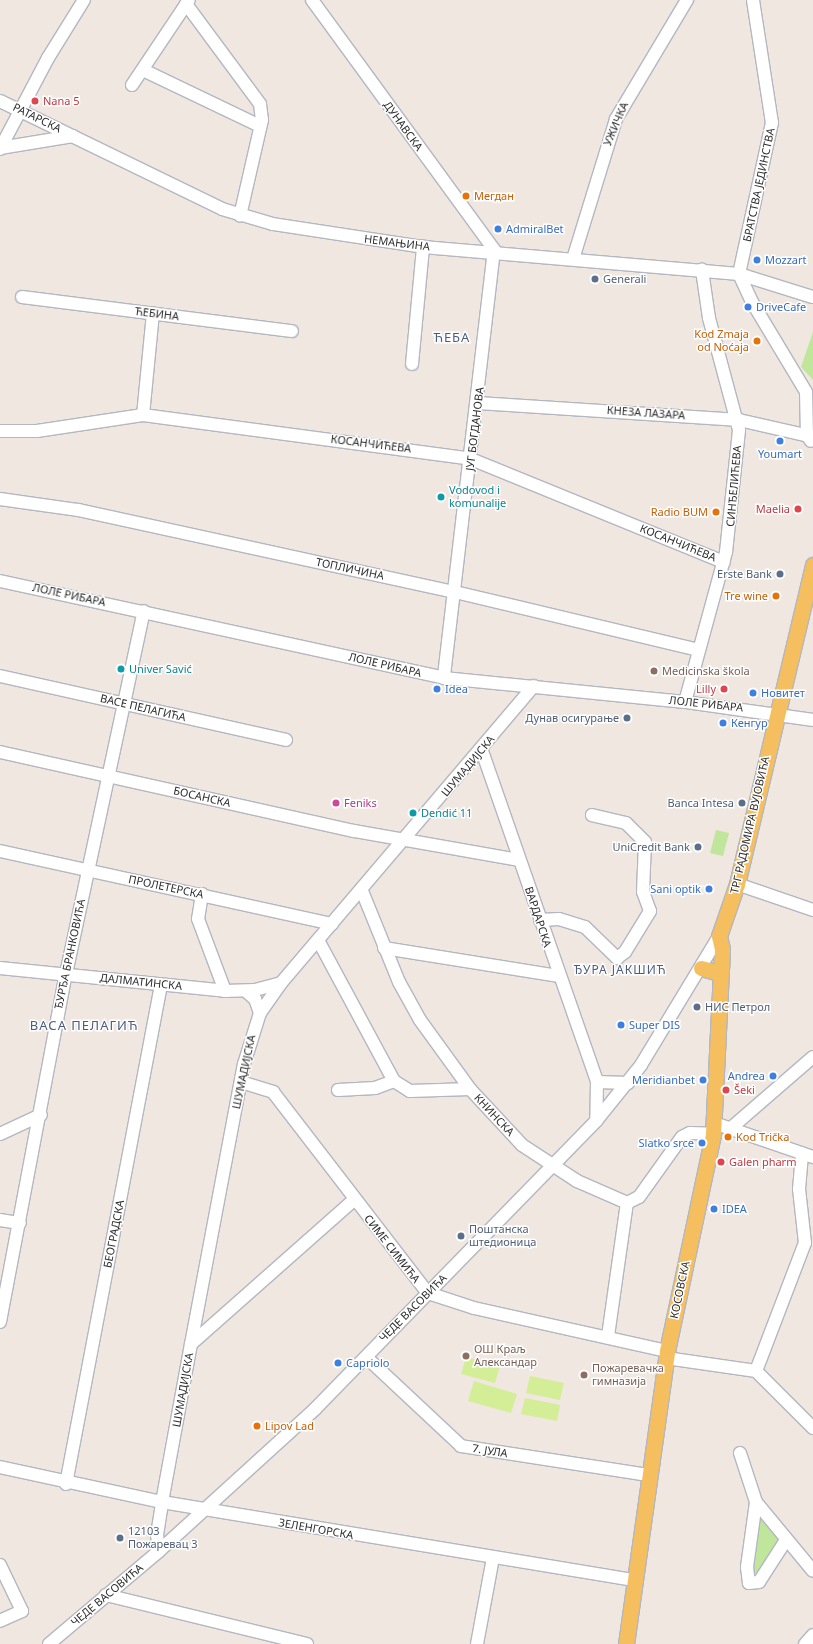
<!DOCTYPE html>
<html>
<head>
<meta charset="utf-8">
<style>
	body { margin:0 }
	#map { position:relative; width:813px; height:1644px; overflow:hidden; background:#efe7e0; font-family:"Noto Sans",sans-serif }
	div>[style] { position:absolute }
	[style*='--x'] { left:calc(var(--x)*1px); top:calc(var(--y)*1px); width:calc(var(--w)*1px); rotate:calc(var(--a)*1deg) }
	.green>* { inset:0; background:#bfe69b }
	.pitch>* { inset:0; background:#d4ee97 }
	.roads { filter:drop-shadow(1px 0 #b3b7c1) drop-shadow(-1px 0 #b3b7c1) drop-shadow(0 1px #b3b7c1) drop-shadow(0 -1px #b3b7c1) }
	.minor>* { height:12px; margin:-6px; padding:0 6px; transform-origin:6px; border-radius:6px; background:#fff }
	.major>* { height:15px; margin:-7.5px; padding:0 7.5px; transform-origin:7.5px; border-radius:7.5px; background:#f5bf5f }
	.dots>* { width:11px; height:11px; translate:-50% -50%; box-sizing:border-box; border:2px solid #fff; border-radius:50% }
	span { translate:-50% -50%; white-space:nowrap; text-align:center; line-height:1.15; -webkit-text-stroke:3px #fff; paint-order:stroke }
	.health-label { font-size:11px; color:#be3a42 }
	.left { translate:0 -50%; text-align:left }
	.right { translate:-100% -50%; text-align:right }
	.street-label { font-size:11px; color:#2d2d2d }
	.food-label { font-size:11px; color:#c56008 }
	.shop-label { font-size:11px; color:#366cbe }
	.service-label { font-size:11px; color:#4e5e75 }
	.culture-label { font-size:11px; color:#0d838f }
	.education-label { font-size:11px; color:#785e54 }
	.hotel-label { font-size:11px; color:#b23c85 }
	.neighbourhood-label { font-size:12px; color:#4b5c81; letter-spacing:1px }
	.quarter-label { font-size:13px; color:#4b5c81; letter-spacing:1px }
</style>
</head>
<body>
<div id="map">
	<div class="green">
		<div style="clip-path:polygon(813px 332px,813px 380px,801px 367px)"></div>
		<div style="clip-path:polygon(716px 830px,729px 833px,723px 856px,710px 853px)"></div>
		<div style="clip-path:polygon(764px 1518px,780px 1539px,759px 1573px,755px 1573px,752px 1570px,758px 1519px)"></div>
	</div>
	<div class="pitch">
		<div style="clip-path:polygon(466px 1357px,500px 1366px,495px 1383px,461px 1374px)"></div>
		<div style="clip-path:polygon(530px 1376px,564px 1383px,560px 1400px,526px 1393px)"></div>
		<div style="clip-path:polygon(474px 1381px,517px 1394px,511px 1413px,468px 1401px)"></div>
		<div style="clip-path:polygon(525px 1398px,560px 1405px,557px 1421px,521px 1414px)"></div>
	</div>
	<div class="roads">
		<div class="minor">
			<div style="--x:312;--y:0;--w:309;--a:53.9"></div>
			<div style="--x:494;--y:250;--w:431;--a:96.7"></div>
			<div style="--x:186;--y:4;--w:124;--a:53.5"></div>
			<div style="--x:260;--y:104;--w:16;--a:83"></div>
			<div style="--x:262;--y:120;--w:98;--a:102.9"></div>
			<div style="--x:143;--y:70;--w:130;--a:25.6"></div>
			<div style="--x:132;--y:85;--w:102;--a:-56.2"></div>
			<div style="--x:0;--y:101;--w:247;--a:25.9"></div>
			<div style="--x:222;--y:209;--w:53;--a:16.4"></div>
			<div style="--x:273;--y:224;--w:152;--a:8.7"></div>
			<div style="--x:423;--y:247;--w:317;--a:4.9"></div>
			<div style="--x:739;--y:274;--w:77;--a:17.3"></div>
			<div style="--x:0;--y:148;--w:74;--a:-9.3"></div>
			<div style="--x:0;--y:149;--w:103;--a:-62.2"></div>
			<div style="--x:48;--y:58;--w:68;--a:-58.2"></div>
			<div style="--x:573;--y:259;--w:146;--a:-72.9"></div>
			<div style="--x:616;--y:119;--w:139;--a:-59.2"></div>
			<div style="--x:739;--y:274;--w:155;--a:-77.7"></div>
			<div style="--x:772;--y:123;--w:124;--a:-98.8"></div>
			<div style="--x:739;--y:274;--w:31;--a:65"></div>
			<div style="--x:752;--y:302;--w:105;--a:59"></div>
			<div style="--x:806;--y:392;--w:43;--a:88.7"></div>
			<div style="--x:807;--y:435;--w:7;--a:56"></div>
			<div style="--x:22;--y:297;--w:272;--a:7.2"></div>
			<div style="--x:412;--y:364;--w:118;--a:-84.6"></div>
			<div style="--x:478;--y:403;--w:262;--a:3.7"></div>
			<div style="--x:739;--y:420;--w:76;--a:12.9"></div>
			<div style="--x:143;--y:415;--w:102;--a:-84.4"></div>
			<div style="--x:0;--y:431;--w:37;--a:0"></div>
			<div style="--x:37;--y:431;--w:107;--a:-8.6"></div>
			<div style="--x:143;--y:415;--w:331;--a:7.6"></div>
			<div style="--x:471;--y:459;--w:273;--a:22.2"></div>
			<div style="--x:0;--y:499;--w:79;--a:8"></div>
			<div style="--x:78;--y:510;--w:386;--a:12.3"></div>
			<div style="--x:455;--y:592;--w:250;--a:13.4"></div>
			<div style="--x:0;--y:581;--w:454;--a:12.3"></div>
			<div style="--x:444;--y:678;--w:242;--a:5.7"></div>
			<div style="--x:685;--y:702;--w:129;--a:8"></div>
			<div style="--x:0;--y:676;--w:293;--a:12.6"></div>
			<div style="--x:685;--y:702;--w:156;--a:-74.7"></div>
			<div style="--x:726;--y:552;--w:123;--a:-83.9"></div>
			<div style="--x:739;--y:430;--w:116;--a:-105"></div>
			<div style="--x:709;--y:318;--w:49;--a:-98.3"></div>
			<div style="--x:482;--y:751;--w:350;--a:70.8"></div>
			<div style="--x:597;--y:1082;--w:39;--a:91"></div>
			<div style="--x:0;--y:752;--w:363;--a:12.6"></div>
			<div style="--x:354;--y:831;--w:168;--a:10"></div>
			<div style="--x:0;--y:851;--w:340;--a:12.4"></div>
			<div style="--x:737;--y:884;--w:80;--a:18.9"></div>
			<div style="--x:362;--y:891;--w:98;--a:67.9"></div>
			<div style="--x:399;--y:982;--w:43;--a:61.1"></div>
			<div style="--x:420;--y:1020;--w:85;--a:54.1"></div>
			<div style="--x:202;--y:894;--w:25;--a:99"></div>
			<div style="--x:198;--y:919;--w:77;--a:69.4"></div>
			<div style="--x:540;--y:920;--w:19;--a:-3"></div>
			<div style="--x:559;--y:919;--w:27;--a:17"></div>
			<div style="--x:585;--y:927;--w:45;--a:44.1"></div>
			<div style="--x:617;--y:958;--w:10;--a:-37"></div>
			<div style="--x:625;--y:952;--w:48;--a:-58.6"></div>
			<div style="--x:650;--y:911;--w:20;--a:-110"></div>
			<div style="--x:643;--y:892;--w:50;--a:-87.7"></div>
			<div style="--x:645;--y:842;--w:27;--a:-135"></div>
			<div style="--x:626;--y:823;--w:35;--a:-167"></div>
			<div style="--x:318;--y:940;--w:160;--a:61.7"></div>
			<div style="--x:384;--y:948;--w:176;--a:9.1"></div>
			<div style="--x:0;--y:968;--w:226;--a:5.8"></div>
			<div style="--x:225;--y:991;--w:30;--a:-2"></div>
			<div style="--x:255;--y:990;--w:27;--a:-15"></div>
			<div style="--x:246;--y:991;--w:12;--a:42"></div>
			<div style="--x:255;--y:999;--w:15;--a:70"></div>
			<div style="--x:241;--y:1082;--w:34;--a:17"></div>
			<div style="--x:273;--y:1092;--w:254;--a:52.4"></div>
			<div style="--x:428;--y:1293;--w:48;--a:18.1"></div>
			<div style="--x:474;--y:1308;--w:198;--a:12.6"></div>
			<div style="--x:597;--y:1082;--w:31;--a:2"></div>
			<div style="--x:338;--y:1090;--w:37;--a:-3"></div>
			<div style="--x:375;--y:1088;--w:20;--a:-20"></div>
			<div style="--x:394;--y:1081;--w:19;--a:32"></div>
			<div style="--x:410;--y:1091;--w:60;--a:-1.9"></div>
			<div style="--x:470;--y:1089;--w:76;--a:47.1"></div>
			<div style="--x:522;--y:1145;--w:66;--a:33.2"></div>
			<div style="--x:577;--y:1181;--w:55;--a:23.7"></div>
			<div style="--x:627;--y:1203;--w:13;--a:-27"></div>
			<div style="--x:639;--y:1197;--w:74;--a:-54.4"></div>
			<div style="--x:682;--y:1137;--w:9;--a:-27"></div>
			<div style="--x:690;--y:1133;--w:23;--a:2"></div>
			<div style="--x:714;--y:1123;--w:105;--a:19"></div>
			<div style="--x:731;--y:1128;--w:108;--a:-40.9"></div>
			<div style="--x:0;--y:1134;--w:45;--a:-24.9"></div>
			<div style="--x:0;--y:1220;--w:20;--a:9"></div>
			<div style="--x:0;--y:1322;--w:354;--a:-79.3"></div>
			<div style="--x:66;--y:974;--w:371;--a:-77.9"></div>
			<div style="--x:608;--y:1336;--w:134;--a:-81.9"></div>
			<div style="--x:191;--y:1344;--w:217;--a:-41.5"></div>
			<div style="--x:366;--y:1357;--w:130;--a:43.1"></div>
			<div style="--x:461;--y:1446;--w:190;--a:8.8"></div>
			<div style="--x:666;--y:1358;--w:91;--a:8.2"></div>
			<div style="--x:756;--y:1371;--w:81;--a:45"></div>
			<div style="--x:756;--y:1371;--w:137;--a:-69.1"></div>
			<div style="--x:805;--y:1243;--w:54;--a:-96.3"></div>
			<div style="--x:799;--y:1189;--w:36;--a:-85"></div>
			<div style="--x:740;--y:1453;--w:52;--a:71.9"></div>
			<div style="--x:756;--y:1502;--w:89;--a:50.4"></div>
			<div style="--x:0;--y:1467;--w:166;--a:12.2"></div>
			<div style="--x:162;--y:1502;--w:477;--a:9.4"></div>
			<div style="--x:66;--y:1484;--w:508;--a:-79.22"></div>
			<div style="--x:756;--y:1502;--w:66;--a:97.9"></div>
			<div style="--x:747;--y:1567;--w:16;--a:83"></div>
			<div style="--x:749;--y:1583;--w:10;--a:-6"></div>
			<div style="--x:759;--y:1582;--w:50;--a:-57.3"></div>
			<div style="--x:159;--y:1551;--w:16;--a:-97"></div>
			<div style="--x:157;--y:1535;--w:33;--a:-81"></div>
			<div style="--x:162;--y:1502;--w:161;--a:-79.6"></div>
			<div style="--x:191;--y:1344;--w:285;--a:-79.3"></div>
			<div style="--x:244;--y:1064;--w:53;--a:-72.6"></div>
			<div style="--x:260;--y:1013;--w:37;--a:-55"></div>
			<div style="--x:281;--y:983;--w:390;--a:-49.6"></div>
			<div style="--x:0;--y:1565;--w:51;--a:64.4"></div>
			<div style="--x:22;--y:1611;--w:24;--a:156"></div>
			<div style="--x:106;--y:1595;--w:207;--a:13.7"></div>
			<div style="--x:49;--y:1644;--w:144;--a:-40.2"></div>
			<div style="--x:159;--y:1551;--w:211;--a:-42.3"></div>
			<div style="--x:315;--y:1409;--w:402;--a:-45.7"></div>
			<div style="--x:596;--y:1121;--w:72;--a:-51.2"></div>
			<div style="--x:641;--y:1065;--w:151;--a:-58.8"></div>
			<div style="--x:477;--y:1644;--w:87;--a:-79.5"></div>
			<div style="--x:805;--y:1644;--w:12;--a:-48"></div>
		</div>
		<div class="major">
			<div style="--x:701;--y:968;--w:20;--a:15"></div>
			<div style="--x:626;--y:1644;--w:296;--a:-82"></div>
			<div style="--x:667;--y:1351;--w:222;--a:-78"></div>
			<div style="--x:713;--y:1134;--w:185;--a:-87.2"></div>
			<div style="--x:722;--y:949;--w:13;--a:-103"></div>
			<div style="--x:719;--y:936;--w:55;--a:-70.9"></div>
			<div style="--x:737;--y:884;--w:328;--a:-76.6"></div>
		</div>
	</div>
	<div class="dots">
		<div style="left:35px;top:101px;background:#e0444e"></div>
		<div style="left:466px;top:196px;background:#e8710a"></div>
		<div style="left:498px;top:229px;background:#3f7fe0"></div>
		<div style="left:757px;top:260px;background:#3f7fe0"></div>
		<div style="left:595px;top:279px;background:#5c6f8a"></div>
		<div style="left:748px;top:307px;background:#3f7fe0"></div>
		<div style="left:757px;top:341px;background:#e8710a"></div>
		<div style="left:780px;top:441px;background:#3f7fe0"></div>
		<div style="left:441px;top:497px;background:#0f9aa8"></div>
		<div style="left:798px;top:509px;background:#e0444e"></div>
		<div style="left:716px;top:512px;background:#e8710a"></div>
		<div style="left:780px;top:574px;background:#5c6f8a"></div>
		<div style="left:776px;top:596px;background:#e8710a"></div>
		<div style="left:121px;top:669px;background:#0f9aa8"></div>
		<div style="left:654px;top:671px;background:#8d6e63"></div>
		<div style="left:437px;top:689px;background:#3f7fe0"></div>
		<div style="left:724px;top:689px;background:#e0444e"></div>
		<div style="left:753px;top:693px;background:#3f7fe0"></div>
		<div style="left:627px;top:718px;background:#5c6f8a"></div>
		<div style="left:723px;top:723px;background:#3f7fe0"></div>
		<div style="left:336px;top:803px;background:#d1479c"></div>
		<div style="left:742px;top:803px;background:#5c6f8a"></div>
		<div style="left:413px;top:813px;background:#0f9aa8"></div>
		<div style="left:698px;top:847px;background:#5c6f8a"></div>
		<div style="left:709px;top:889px;background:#3f7fe0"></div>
		<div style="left:697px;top:1007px;background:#5c6f8a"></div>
		<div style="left:621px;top:1025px;background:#3f7fe0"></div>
		<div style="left:773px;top:1076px;background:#3f7fe0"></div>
		<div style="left:703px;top:1080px;background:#3f7fe0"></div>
		<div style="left:726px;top:1090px;background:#e0444e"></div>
		<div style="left:728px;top:1137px;background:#e8710a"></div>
		<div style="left:702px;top:1143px;background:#3f7fe0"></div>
		<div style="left:721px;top:1162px;background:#e0444e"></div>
		<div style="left:714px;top:1209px;background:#3f7fe0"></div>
		<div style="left:461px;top:1236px;background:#5c6f8a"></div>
		<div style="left:466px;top:1356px;background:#8d6e63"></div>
		<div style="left:338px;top:1363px;background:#3f7fe0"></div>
		<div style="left:584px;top:1375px;background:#8d6e63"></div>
		<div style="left:257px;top:1426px;background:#e8710a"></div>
		<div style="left:120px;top:1538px;background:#5c6f8a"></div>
	</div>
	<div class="health-label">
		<span class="left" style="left:43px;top:101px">Nana 5</span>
		<span class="right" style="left:790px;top:509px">Maelia</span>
		<span class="right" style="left:716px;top:689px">Lilly</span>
		<span class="left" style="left:734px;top:1090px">Šeki</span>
		<span class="left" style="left:729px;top:1162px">Galen pharm</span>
	</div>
	<div class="street-label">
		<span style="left:37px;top:118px;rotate:26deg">РАТАРСКА</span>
		<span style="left:616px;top:124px;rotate:-67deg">УЖИЧКА</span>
		<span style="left:403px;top:126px;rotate:54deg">ДУНАВСКА</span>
		<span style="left:759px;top:185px;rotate:-78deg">БРАТСТВА ЈЕДИНСТВА</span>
		<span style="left:397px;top:243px;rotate:7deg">НЕМАЊИНА</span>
		<span style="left:157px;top:314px;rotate:7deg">ЋЕБИНА</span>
		<span style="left:646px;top:413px;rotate:4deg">КНЕЗА ЛАЗАРА</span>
		<span style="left:475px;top:429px;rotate:-83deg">ЈУГ БОГДАНОВА</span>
		<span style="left:371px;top:444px;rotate:7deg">КОСАНЧИЋЕВА</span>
		<span style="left:734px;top:486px;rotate:-85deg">СИНЂЕЛИЋЕВА</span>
		<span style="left:678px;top:543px;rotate:22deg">КОСАНЧИЋЕВА</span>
		<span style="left:350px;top:569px;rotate:12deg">ТОПЛИЧИНА</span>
		<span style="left:69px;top:595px;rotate:12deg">ЛОЛЕ РИБАРА</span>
		<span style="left:385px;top:665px;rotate:13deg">ЛОЛЕ РИБАРА</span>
		<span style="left:706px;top:704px;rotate:6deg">ЛОЛЕ РИБАРА</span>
		<span style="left:143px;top:708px;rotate:13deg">ВАСЕ ПЕЛАГИЋА</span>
		<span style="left:468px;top:766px;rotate:-50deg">ШУМАДИЈСКА</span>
		<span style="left:202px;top:797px;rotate:13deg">БОСАНСКА</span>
		<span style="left:750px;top:825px;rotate:-77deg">ТРГ РАДОМИРА ВУЈОВИЋА</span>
		<span style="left:166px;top:887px;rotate:12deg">ПРОЛЕТЕРСКА</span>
		<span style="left:538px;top:917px;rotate:72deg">ВАРДАРСКА</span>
		<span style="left:70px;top:954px;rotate:-78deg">ЂУРЂА БРАНКОВИЋА</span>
		<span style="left:141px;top:982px;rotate:6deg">ДАЛМАТИНСКА</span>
		<span style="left:244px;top:1072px;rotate:-78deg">ШУМАДИЈСКА</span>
		<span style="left:494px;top:1115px;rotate:47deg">КНИНСКА</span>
		<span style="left:114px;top:1234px;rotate:-79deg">БЕОГРАДСКА</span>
		<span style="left:392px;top:1249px;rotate:52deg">СИМЕ СИМИЋА</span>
		<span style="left:680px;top:1290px;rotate:-78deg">КОСОВСКА</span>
		<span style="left:413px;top:1308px;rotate:-45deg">ЧЕДЕ ВАСОВИЋА</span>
		<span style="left:183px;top:1390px;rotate:-80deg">ШУМАДИЈСКА</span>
		<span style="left:490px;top:1451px;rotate:9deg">7. ЈУЛА</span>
		<span style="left:316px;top:1529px;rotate:10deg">ЗЕЛЕНГОРСКА</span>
		<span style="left:107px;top:1595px;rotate:-40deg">ЧЕДЕ ВАСОВИЋА</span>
	</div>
	<div class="food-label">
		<span class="left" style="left:474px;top:196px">Мегдан</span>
		<span class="right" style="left:749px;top:341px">Kod Zmaja<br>od Noćaja</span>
		<span class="right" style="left:708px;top:512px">Radio BUM</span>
		<span class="right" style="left:768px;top:596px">Tre wine</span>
		<span class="left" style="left:736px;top:1137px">Kod Trička</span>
		<span class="left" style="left:265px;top:1426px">Lipov Lad</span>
	</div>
	<div class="shop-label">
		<span class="left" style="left:506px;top:229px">AdmiralBet</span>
		<span class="left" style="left:765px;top:260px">Mozzart</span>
		<span class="left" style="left:756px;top:307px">DriveCafe</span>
		<span style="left:780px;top:454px">Youmart</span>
		<span class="left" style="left:445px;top:689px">Idea</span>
		<span class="left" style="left:761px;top:693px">Новитет</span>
		<span class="left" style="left:731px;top:723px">Кенгур</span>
		<span class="right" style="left:701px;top:889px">Sani optik</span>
		<span class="left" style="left:629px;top:1025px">Super DIS</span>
		<span class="right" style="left:765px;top:1076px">Andrea</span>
		<span class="right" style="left:695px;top:1080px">Meridianbet</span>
		<span class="right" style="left:694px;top:1143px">Slatko srce</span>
		<span class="left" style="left:722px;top:1209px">IDEA</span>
		<span class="left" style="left:346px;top:1363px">Capriolo</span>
	</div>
	<div class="service-label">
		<span class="left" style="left:603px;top:279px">Generali</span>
		<span class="right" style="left:772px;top:574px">Erste Bank</span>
		<span class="right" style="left:619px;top:718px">Дунав осигурање</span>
		<span class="right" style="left:734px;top:803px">Banca Intesa</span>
		<span class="right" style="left:690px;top:847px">UniCredit Bank</span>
		<span class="left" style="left:705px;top:1007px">НИС Петрол</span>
		<span class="left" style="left:469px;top:1236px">Поштанска<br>штедионица</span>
		<span class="left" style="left:128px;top:1538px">12103<br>Пожаревац 3</span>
	</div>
	<div class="culture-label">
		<span class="left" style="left:449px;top:497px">Vodovod i<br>komunalije</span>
		<span class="left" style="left:129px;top:669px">Univer Savić</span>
		<span class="left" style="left:421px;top:813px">Dendić 11</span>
	</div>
	<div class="education-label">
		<span class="left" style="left:662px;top:671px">Medicinska škola</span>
		<span class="left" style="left:474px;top:1356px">ОШ Краљ<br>Александар</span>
		<span class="left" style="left:592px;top:1375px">Пожаревачка<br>гимназија</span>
	</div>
	<div class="hotel-label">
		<span class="left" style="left:344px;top:803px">Feniks</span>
	</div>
	<div class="neighbourhood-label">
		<span style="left:620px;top:970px">ЂУРА ЈАКШИЋ</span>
	</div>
	<div class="quarter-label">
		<span style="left:452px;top:337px">ЋЕБА</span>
		<span style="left:84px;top:1025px">ВАСА ПЕЛАГИЋ</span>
	</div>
</div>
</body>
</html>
